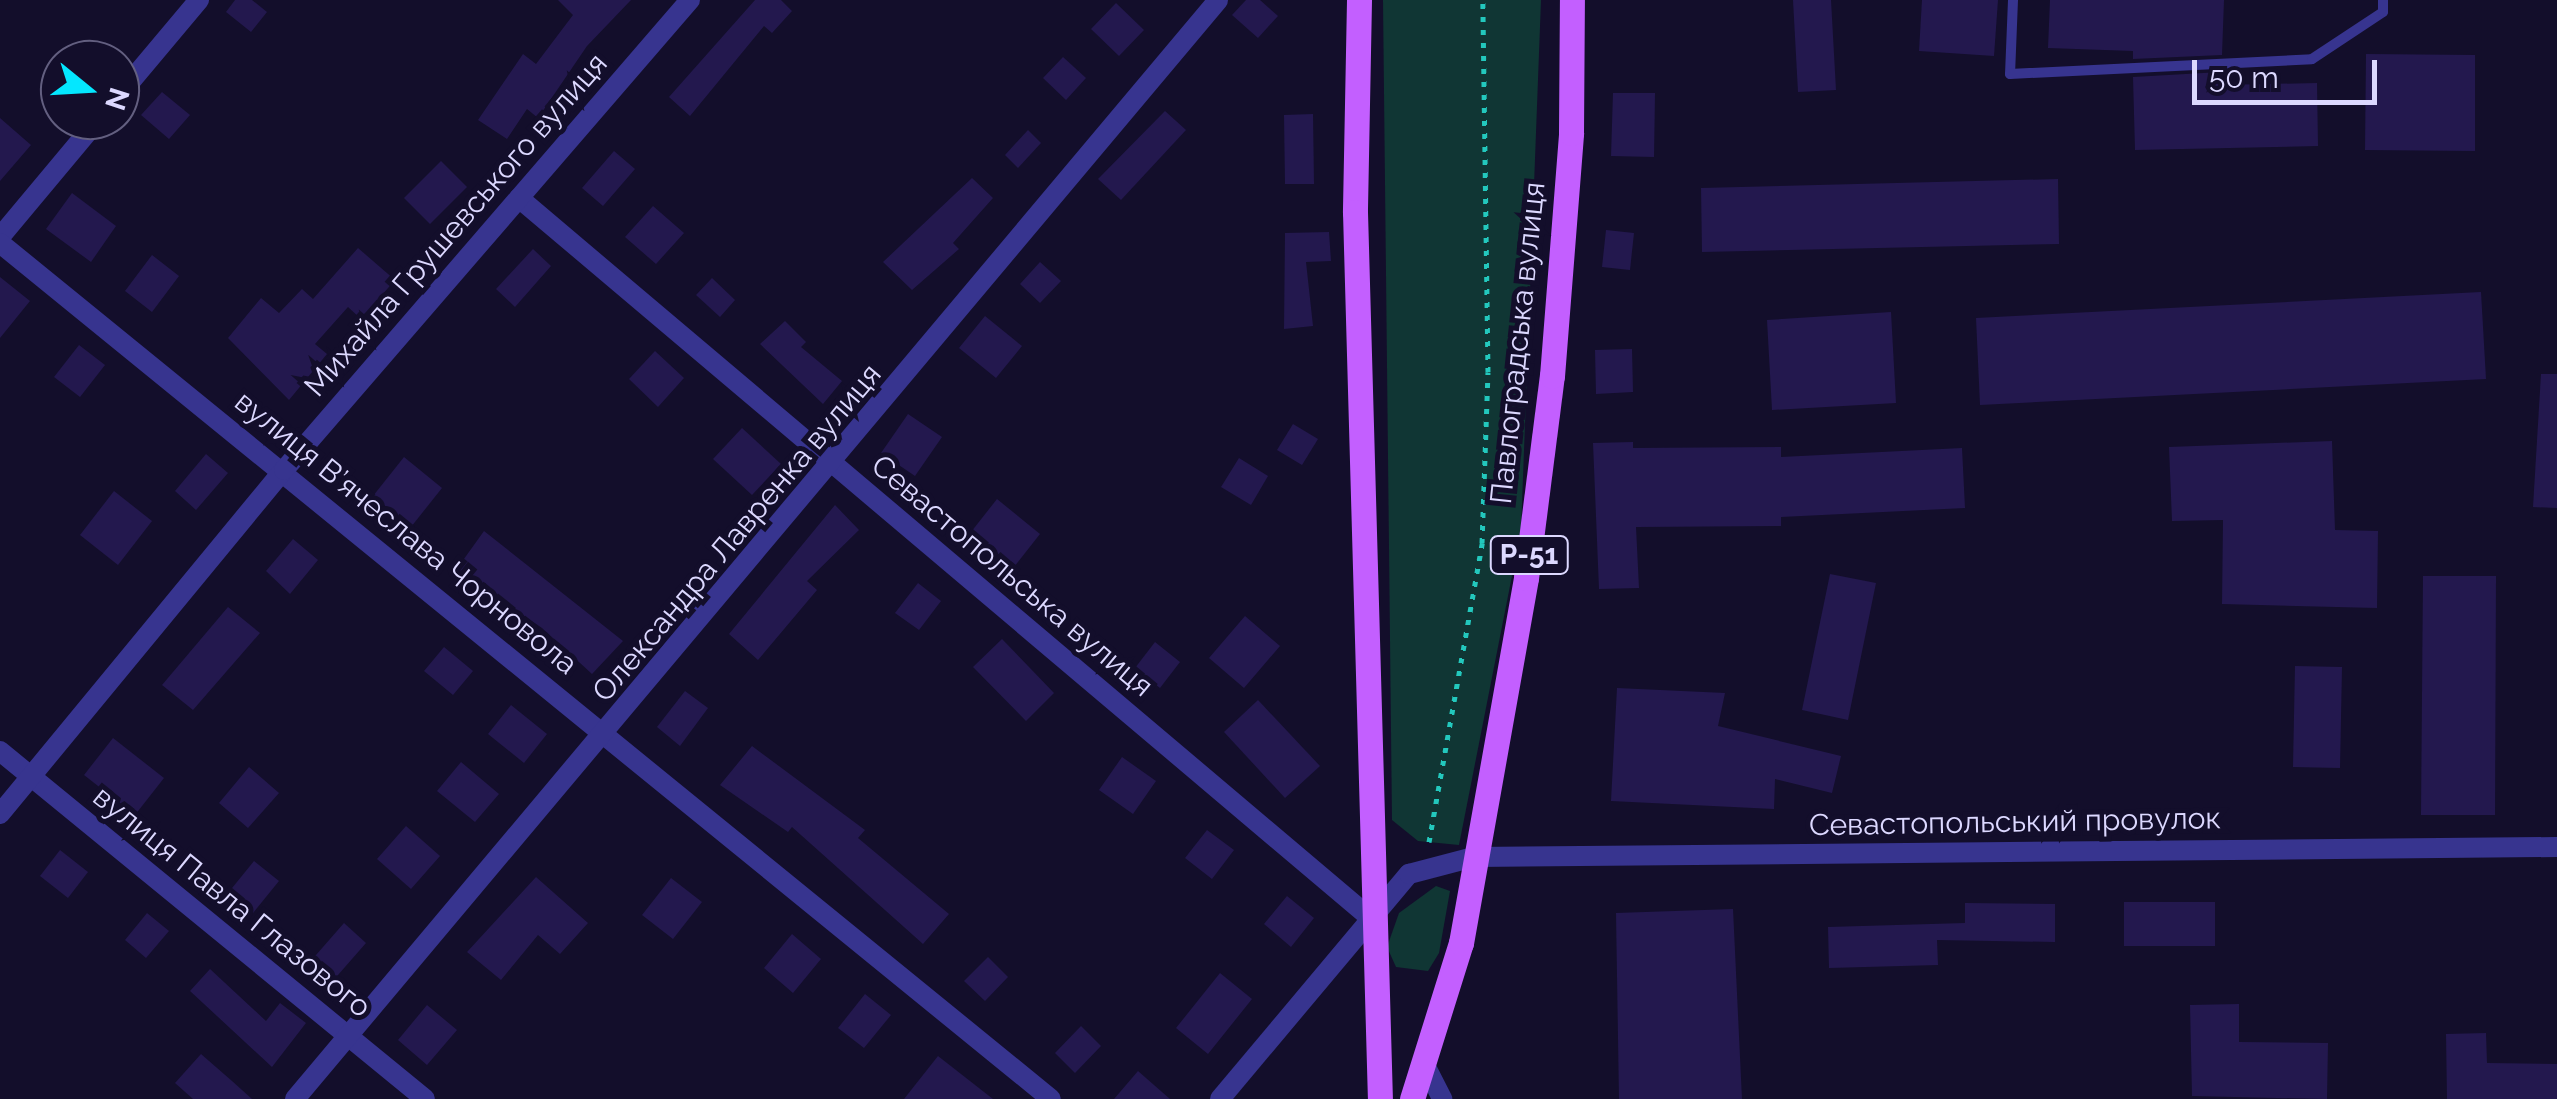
<!DOCTYPE html>
<html>
<head>
<meta charset="utf-8">
<style>
	body { margin:0 }
	#map { position:relative; width:2557px; height:1099px; overflow:hidden; background:#130e2b; font-family:Raleway,sans-serif }
	div>[style] { position:absolute }
	[style*='--x'] { left:calc(var(--x)*1px); top:calc(var(--y)*1px); width:calc(var(--w)*1px); rotate:calc(var(--a)*1deg) }
	.green>* { inset:0; background:#103634 }
	.building>* { inset:0; background:#23184e }
	.path>* { height:5px; margin-top:-2.5px; transform-origin:0; background:repeating-linear-gradient(90deg,#23c8bd 0 5px,transparent 0 13px) }
	.service>* { height:10px; margin:-5px; padding:0 5px; transform-origin:5px; border-radius:5px; background:#37348f }
	.minor>* { height:20px; margin:-10px; padding:0 10px; transform-origin:10px; border-radius:10px; background:#37348f }
	.primary>* { height:25px; margin:-12.5px; padding:0 12.5px; transform-origin:12.5px; border-radius:12.5px; background:#c35fff }
	span { translate:-50% -50%; white-space:nowrap; text-align:center; line-height:1.15; -webkit-text-stroke:10px #130e2b; paint-order:stroke }
	.shield-label span { padding:2px 8px; background:#130e2b; border:2px solid; border-radius:8px; -webkit-text-stroke-width:0 }
	.shield-label { font-size:28px; color:#dcd8ff; font-weight:700 }
	.street-label { font-size:30px; color:#dcd8ff }
	.north { position:absolute; left:40px; top:40px; width:100px; height:100px; box-sizing:border-box; background:#130e2b; border:2px solid #635f80; border-radius:50%; rotate:108deg; font-size:28px; font-weight:700; line-height:40px; text-align:center; color:#dcd8ff }
	.north::after { content:''; display:block; margin:auto; width:35px; height:45px; background:#04e7ff; clip-path:polygon(50% 0,100% 100%,50% 72%,0 100%) }
	.scale { position:absolute; left:2192px; top:60px; width:185px; height:45px; box-sizing:border-box; border:5px solid #dcd8ff; border-top:0; padding-left:12px; font-size:30px; line-height:35px; white-space:nowrap; color:#dcd8ff; -webkit-text-stroke:8px #130e2b; paint-order:stroke }
</style>
</head>
<body>
<div id="map">
	<div class="green">
		<div style="clip-path:polygon(1383px 0,1541px 0,1521px 530px,1459px 845px,1418px 841px,1392px 820px)"></div>
		<div style="clip-path:polygon(1436px 886px,1450px 891px,1439px 953px,1428px 971px,1396px 967px,1387px 947px,1399px 913px)"></div>
	</div>
	<div class="building">
		<div style="clip-path:polygon(235px 0,252px 0,267px 12px,251px 32px,226px 12px)"></div>
		<div style="clip-path:polygon(558px 0,631px 0,587px 46px,538px 118px,527px 109px,507px 139px,478px 120px,523px 54px,536px 64px,573px 15px)"></div>
		<div style="clip-path:polygon(755px 0,781px 0,792px 11px,772px 33px,764px 26px,690px 116px,669px 97px)"></div>
		<div style="clip-path:polygon(1246px 0,1260px 0,1278px 16px,1258px 38px,1232px 15px)"></div>
		<div style="clip-path:polygon(1793px 0,1831px 0,1836px 90px,1798px 92px)"></div>
		<div style="clip-path:polygon(1922px 0,1998px 0,1994px 56px,1919px 51px)"></div>
		<div style="clip-path:polygon(2050px 0,2224px 0,2222px 55px,2133px 59px,2133px 51px,2048px 48px)"></div>
		<div style="clip-path:polygon(1116px 3px,1144px 30px,1119px 56px,1091px 29px)"></div>
		<div style="clip-path:polygon(2366px 54px,2475px 55px,2475px 151px,2365px 150px)"></div>
		<div style="clip-path:polygon(1063px 57px,1086px 78px,1066px 100px,1043px 78px)"></div>
		<div style="clip-path:polygon(2221px 72px,2221px 85px,2317px 83px,2318px 146px,2135px 150px,2133px 77px)"></div>
		<div style="clip-path:polygon(162px 92px,190px 115px,169px 139px,141px 115px)"></div>
		<div style="clip-path:polygon(1613px 93px,1655px 93px,1654px 157px,1611px 156px)"></div>
		<div style="clip-path:polygon(1165px 111px,1186px 130px,1121px 200px,1098px 179px)"></div>
		<div style="clip-path:polygon(1313px 114px,1314px 184px,1285px 184px,1284px 115px)"></div>
		<div style="clip-path:polygon(0 118px,31px 145px,0 181px)"></div>
		<div style="clip-path:polygon(1028px 130px,1041px 143px,1018px 168px,1005px 155px)"></div>
		<div style="clip-path:polygon(614px 151px,635px 169px,603px 206px,582px 188px)"></div>
		<div style="clip-path:polygon(441px 161px,467px 187px,430px 224px,404px 198px)"></div>
		<div style="clip-path:polygon(972px 178px,993px 198px,953px 243px,959px 249px,912px 290px,883px 262px)"></div>
		<div style="clip-path:polygon(2058px 179px,2059px 244px,1702px 252px,1701px 188px)"></div>
		<div style="clip-path:polygon(72px 193px,116px 226px,91px 262px,46px 229px)"></div>
		<div style="clip-path:polygon(653px 206px,684px 233px,656px 264px,625px 237px)"></div>
		<div style="clip-path:polygon(1606px 230px,1634px 233px,1630px 270px,1602px 267px)"></div>
		<div style="clip-path:polygon(1329px 232px,1331px 261px,1306px 262px,1313px 326px,1284px 329px,1285px 233px)"></div>
		<div style="clip-path:polygon(358px 248px,395px 280px,361px 319px,348px 307px,315px 344px,327px 354px,289px 400px,228px 338px,261px 298px,279px 313px,302px 289px,313px 299px)"></div>
		<div style="clip-path:polygon(533px 249px,551px 266px,515px 307px,496px 289px)"></div>
		<div style="clip-path:polygon(152px 255px,179px 276px,152px 312px,125px 291px)"></div>
		<div style="clip-path:polygon(1040px 262px,1061px 281px,1040px 303px,1020px 284px)"></div>
		<div style="clip-path:polygon(0 277px,30px 301px,0 338px)"></div>
		<div style="clip-path:polygon(712px 278px,735px 300px,720px 317px,696px 295px)"></div>
		<div style="clip-path:polygon(2481px 292px,2486px 379px,1980px 405px,1976px 318px)"></div>
		<div style="clip-path:polygon(1891px 312px,1896px 403px,1772px 410px,1767px 320px)"></div>
		<div style="clip-path:polygon(985px 316px,1022px 346px,996px 378px,959px 348px)"></div>
		<div style="clip-path:polygon(785px 321px,806px 342px,801px 347px,842px 381px,823px 404px,760px 344px)"></div>
		<div style="clip-path:polygon(79px 345px,105px 365px,80px 397px,54px 377px)"></div>
		<div style="clip-path:polygon(1632px 349px,1633px 392px,1596px 394px,1595px 350px)"></div>
		<div style="clip-path:polygon(655px 351px,684px 378px,658px 407px,629px 379px)"></div>
		<div style="clip-path:polygon(2541px 374px,2557px 374px,2557px 508px,2533px 507px)"></div>
		<div style="clip-path:polygon(908px 414px,942px 437px,915px 476px,881px 453px)"></div>
		<div style="clip-path:polygon(1293px 424px,1318px 439px,1302px 465px,1277px 450px)"></div>
		<div style="clip-path:polygon(742px 428px,781px 464px,752px 495px,713px 459px)"></div>
		<div style="clip-path:polygon(2332px 441px,2335px 530px,2378px 531px,2377px 608px,2222px 604px,2223px 520px,2172px 521px,2169px 447px)"></div>
		<div style="clip-path:polygon(1633px 442px,1633px 448px,1781px 447px,1781px 457px,1962px 448px,1965px 508px,1781px 517px,1781px 526px,1636px 527px,1639px 588px,1599px 589px,1593px 443px)"></div>
		<div style="clip-path:polygon(206px 454px,228px 473px,196px 510px,175px 491px)"></div>
		<div style="clip-path:polygon(404px 457px,442px 488px,411px 527px,373px 496px)"></div>
		<div style="clip-path:polygon(1239px 458px,1268px 476px,1251px 505px,1221px 487px)"></div>
		<div style="clip-path:polygon(114px 491px,152px 521px,118px 565px,80px 535px)"></div>
		<div style="clip-path:polygon(997px 499px,1040px 534px,1014px 567px,971px 532px)"></div>
		<div style="clip-path:polygon(835px 505px,859px 530px,807px 581px,817px 590px,758px 660px,729px 634px)"></div>
		<div style="clip-path:polygon(484px 531px,623px 641px,592px 674px,542px 628px,456px 570px)"></div>
		<div style="clip-path:polygon(293px 539px,318px 560px,290px 594px,266px 571px)"></div>
		<div style="clip-path:polygon(1830px 574px,1876px 583px,1848px 720px,1802px 710px)"></div>
		<div style="clip-path:polygon(2423px 576px,2496px 576px,2495px 815px,2421px 815px)"></div>
		<div style="clip-path:polygon(918px 583px,941px 601px,919px 630px,895px 613px)"></div>
		<div style="clip-path:polygon(228px 607px,260px 633px,193px 710px,162px 685px)"></div>
		<div style="clip-path:polygon(1245px 616px,1280px 646px,1244px 688px,1209px 658px)"></div>
		<div style="clip-path:polygon(1002px 639px,1054px 693px,1026px 721px,973px 667px)"></div>
		<div style="clip-path:polygon(1155px 642px,1180px 662px,1160px 688px,1135px 668px)"></div>
		<div style="clip-path:polygon(444px 647px,473px 671px,453px 695px,424px 671px)"></div>
		<div style="clip-path:polygon(2295px 666px,2342px 667px,2340px 768px,2293px 767px)"></div>
		<div style="clip-path:polygon(1617px 688px,1725px 693px,1718px 726px,1841px 756px,1832px 793px,1775px 779px,1774px 809px,1611px 801px)"></div>
		<div style="clip-path:polygon(685px 691px,708px 708px,680px 746px,657px 727px)"></div>
		<div style="clip-path:polygon(1258px 700px,1320px 766px,1285px 798px,1224px 732px)"></div>
		<div style="clip-path:polygon(511px 705px,547px 734px,524px 763px,488px 734px)"></div>
		<div style="clip-path:polygon(113px 738px,164px 778px,135px 815px,84px 775px)"></div>
		<div style="clip-path:polygon(752px 746px,865px 830px,858px 838px,949px 914px,923px 944px,792px 827px,788px 832px,720px 785px)"></div>
		<div style="clip-path:polygon(1122px 757px,1156px 781px,1133px 814px,1099px 790px)"></div>
		<div style="clip-path:polygon(461px 762px,499px 794px,475px 822px,437px 791px)"></div>
		<div style="clip-path:polygon(249px 767px,279px 793px,248px 828px,219px 803px)"></div>
		<div style="clip-path:polygon(406px 826px,440px 856px,411px 889px,377px 859px)"></div>
		<div style="clip-path:polygon(1207px 830px,1234px 850px,1212px 879px,1185px 858px)"></div>
		<div style="clip-path:polygon(60px 850px,88px 872px,68px 898px,40px 876px)"></div>
		<div style="clip-path:polygon(254px 861px,279px 881px,253px 913px,228px 893px)"></div>
		<div style="clip-path:polygon(536px 877px,588px 923px,560px 954px,538px 935px,501px 980px,467px 952px)"></div>
		<div style="clip-path:polygon(671px 878px,702px 902px,673px 939px,642px 915px)"></div>
		<div style="clip-path:polygon(1287px 896px,1314px 918px,1291px 947px,1264px 924px)"></div>
		<div style="clip-path:polygon(2124px 902px,2215px 902px,2215px 946px,2124px 946px)"></div>
		<div style="clip-path:polygon(1965px 903px,2055px 904px,2055px 942px,1937px 940px,1938px 965px,1829px 968px,1828px 927px,1965px 923px)"></div>
		<div style="clip-path:polygon(1733px 909px,1742px 1099px,1619px 1099px,1616px 913px)"></div>
		<div style="clip-path:polygon(147px 913px,169px 931px,146px 958px,125px 940px)"></div>
		<div style="clip-path:polygon(344px 923px,366px 943px,331px 983px,309px 963px)"></div>
		<div style="clip-path:polygon(792px 934px,821px 959px,793px 993px,764px 968px)"></div>
		<div style="clip-path:polygon(988px 957px,1008px 977px,985px 1001px,964px 981px)"></div>
		<div style="clip-path:polygon(210px 969px,266px 1021px,280px 1003px,306px 1023px,272px 1067px,190px 991px)"></div>
		<div style="clip-path:polygon(1220px 973px,1252px 999px,1208px 1054px,1176px 1028px)"></div>
		<div style="clip-path:polygon(865px 994px,891px 1015px,864px 1048px,838px 1028px)"></div>
		<div style="clip-path:polygon(2239px 1004px,2239px 1042px,2328px 1043px,2327px 1099px,2192px 1096px,2190px 1005px)"></div>
		<div style="clip-path:polygon(427px 1005px,457px 1030px,427px 1065px,398px 1040px)"></div>
		<div style="clip-path:polygon(1081px 1026px,1101px 1046px,1075px 1073px,1055px 1053px)"></div>
		<div style="clip-path:polygon(2486px 1033px,2487px 1063px,2557px 1064px,2557px 1099px,2447px 1099px,2446px 1034px)"></div>
		<div style="clip-path:polygon(201px 1054px,232px 1081px,252px 1099px,193px 1099px,175px 1083px)"></div>
		<div style="clip-path:polygon(938px 1056px,993px 1099px,904px 1099px)"></div>
		<div style="clip-path:polygon(1138px 1071px,1170px 1099px,1114px 1099px)"></div>
	</div>
	<div class="path">
		<div style="--x:1429;--y:842;--w:304;--a:-79.9"></div>
		<div style="--x:1482;--y:543;--w:171;--a:-88"></div>
		<div style="--x:1488;--y:372;--w:372;--a:-90.8"></div>
	</div>
	<div class="service">
		<div style="--x:2013;--y:0;--w:74;--a:92.3"></div>
		<div style="--x:2010;--y:74;--w:302;--a:-2.8"></div>
		<div style="--x:2312;--y:59;--w:85;--a:-33.5"></div>
		<div style="--x:2383;--y:12;--w:12;--a:-90"></div>
	</div>
	<div class="minor">
		<div style="--x:120;--y:94;--w:123;--a:-50"></div>
		<div style="--x:519;--y:198;--w:1121;--a:40.22"></div>
		<div style="--x:0;--y:237;--w:153;--a:-50.1"></div>
		<div style="--x:0;--y:243;--w:1355;--a:39.16"></div>
		<div style="--x:0;--y:751;--w:549;--a:39.31"></div>
		<div style="--x:0;--y:814;--w:446;--a:-50.5"></div>
		<div style="--x:284;--y:470;--w:621;--a:-49.18"></div>
		<div style="--x:1426;--y:1067;--w:36;--a:63"></div>
		<div style="--x:295;--y:1099;--w:1435;--a:-49.97"></div>
		<div style="--x:1220;--y:1099;--w:294;--a:-50"></div>
		<div style="--x:1409;--y:874;--w:67;--a:-14.7"></div>
		<div style="--x:1474;--y:857;--w:1083;--a:-0.53"></div>
	</div>
	<div class="primary">
		<div style="--x:1359;--y:0;--w:212;--a:91.1"></div>
		<div style="--x:1355;--y:212;--w:887;--a:88.39"></div>
		<div style="--x:1412;--y:1099;--w:164;--a:-72.6"></div>
		<div style="--x:1461;--y:943;--w:371;--a:-79.9"></div>
		<div style="--x:1526;--y:578;--w:204;--a:-82.7"></div>
		<div style="--x:1552;--y:376;--w:244;--a:-85.5"></div>
		<div style="--x:1571;--y:133;--w:133;--a:-89.6"></div>
	</div>
	<div class="shield-label">
		<span style="left:1529px;top:555px">Р-51</span>
	</div>
	<div class="street-label">
		<span style="left:456px;top:225px;rotate:-49deg">Михайла Грушевського вулиця</span>
		<span style="left:1518px;top:343px;rotate:-84deg">Павлоградська вулиця</span>
		<span style="left:406px;top:533px;rotate:39deg">вулиця В’ячеслава Чорновола</span>
		<span style="left:737px;top:533px;rotate:-50deg">Олександра Лавренка вулиця</span>
		<span style="left:1012px;top:576px;rotate:40deg">Севастопольська вулиця</span>
		<span style="left:2015px;top:822px;rotate:-1deg">Севастопольський провулок</span>
		<span style="left:232px;top:902px;rotate:39deg">вулиця Павла Глазового</span>
	</div>
	<div class="north">N</div>
	<div class="scale">50 m</div>
</div>
</body>
</html>
